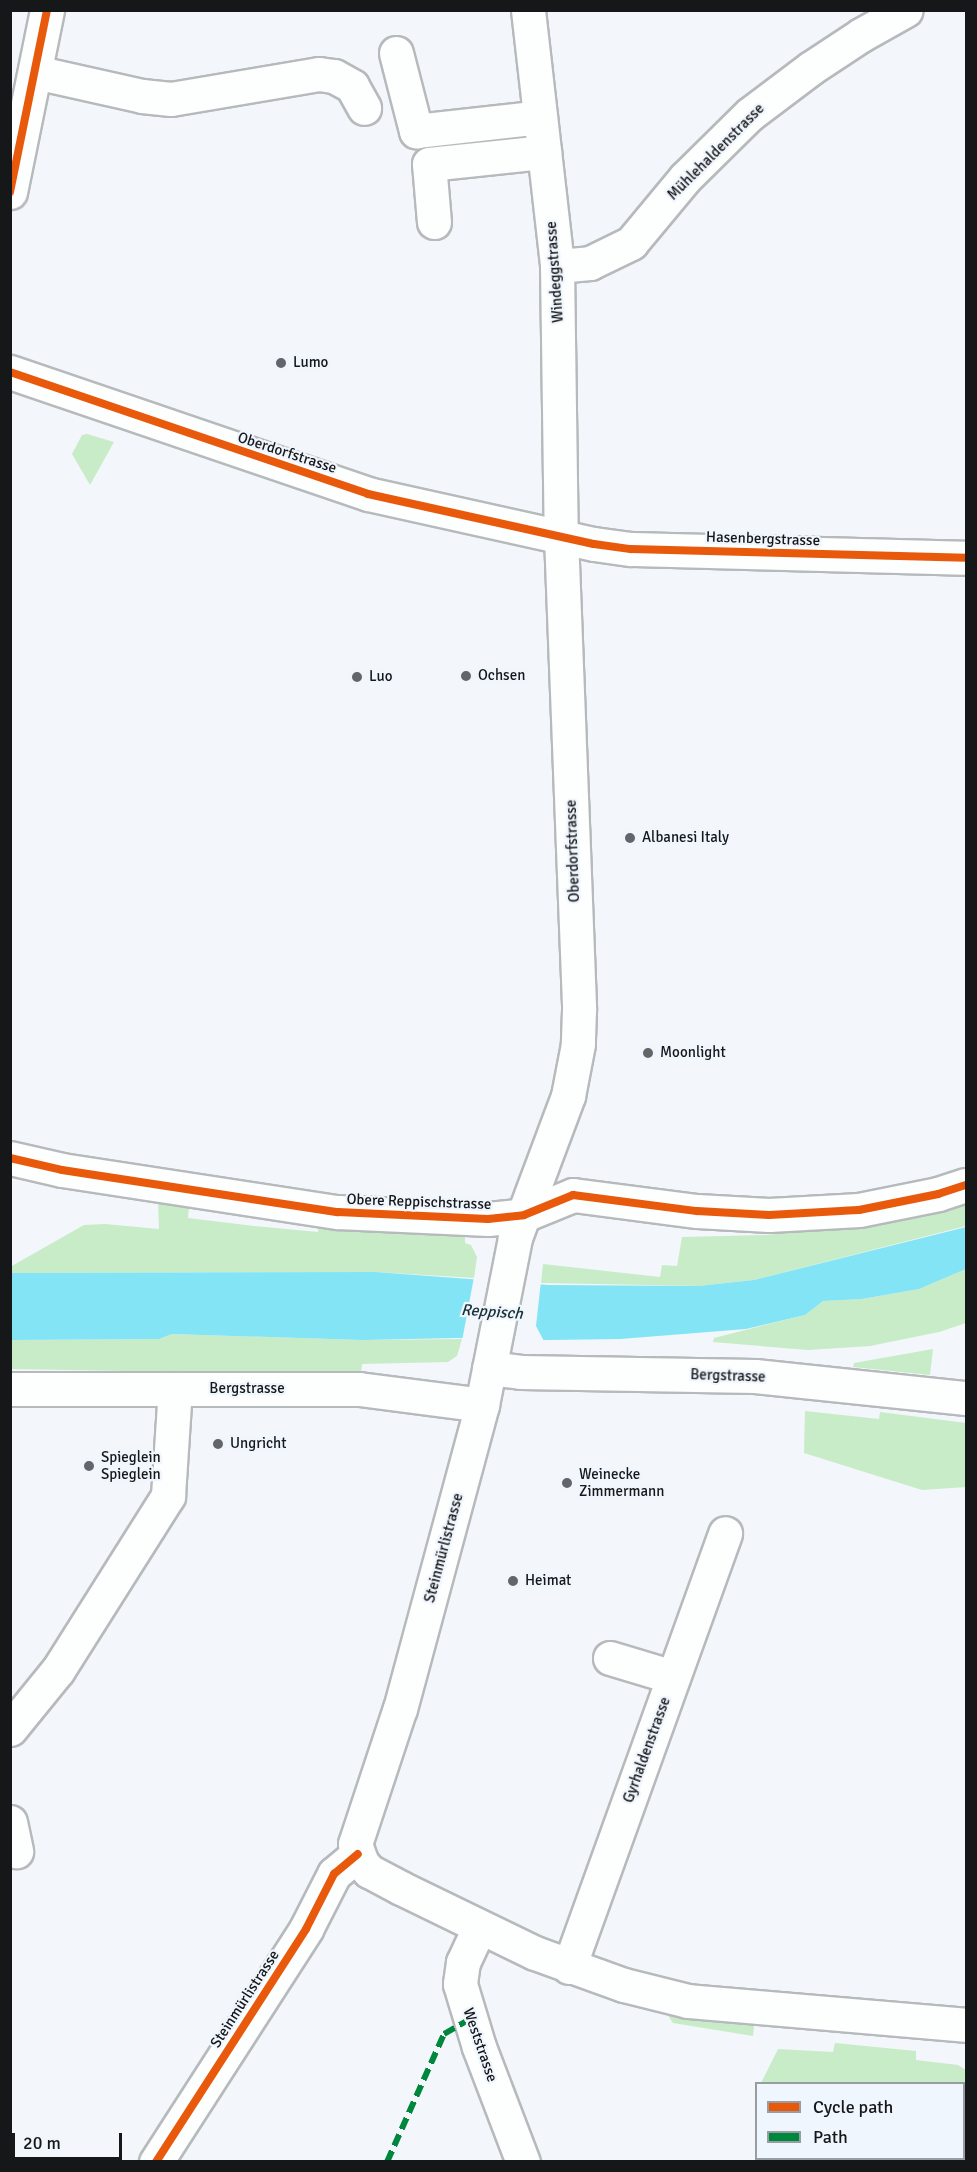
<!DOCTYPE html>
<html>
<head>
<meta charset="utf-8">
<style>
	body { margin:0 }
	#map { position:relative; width:977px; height:2172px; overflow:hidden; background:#f3f6fa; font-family:Signika,sans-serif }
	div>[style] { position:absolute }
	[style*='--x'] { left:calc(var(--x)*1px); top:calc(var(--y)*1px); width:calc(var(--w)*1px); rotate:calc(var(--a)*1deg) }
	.green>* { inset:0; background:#c8ecc8 }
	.water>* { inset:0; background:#82e4f4 }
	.pier>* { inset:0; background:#f3f6fa }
	.roads { filter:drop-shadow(2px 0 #b7babc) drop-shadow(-2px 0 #b7babc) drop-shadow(0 2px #b7babc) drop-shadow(0 -2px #b7babc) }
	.minor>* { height:33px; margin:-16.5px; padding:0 16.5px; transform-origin:16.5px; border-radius:16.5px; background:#fdfefe }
	.quiet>* { height:6px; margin-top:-3px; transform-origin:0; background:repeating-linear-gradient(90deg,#00873e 0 12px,transparent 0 18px) }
	.cycleway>* { height:8px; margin:-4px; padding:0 4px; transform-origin:4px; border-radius:4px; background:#e8590c }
	.dots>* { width:16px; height:16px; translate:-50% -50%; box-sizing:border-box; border:3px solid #f0f6fd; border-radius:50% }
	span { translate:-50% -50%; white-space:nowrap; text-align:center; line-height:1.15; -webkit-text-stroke:4.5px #f0f6fd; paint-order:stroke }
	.street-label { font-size:15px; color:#151719 }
	.poi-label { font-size:15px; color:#151719 }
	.left { translate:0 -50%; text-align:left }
	.water-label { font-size:16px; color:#193034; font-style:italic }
	.frame { position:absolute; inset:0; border:12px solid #151719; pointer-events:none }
	.legend { position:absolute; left:755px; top:2082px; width:210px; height:78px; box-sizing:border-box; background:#f0f6fd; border:2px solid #989da2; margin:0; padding:8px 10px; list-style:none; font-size:18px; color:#151719 }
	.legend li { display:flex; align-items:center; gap:12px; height:30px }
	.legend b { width:30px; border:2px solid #989da2 }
	.scale { position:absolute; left:12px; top:2133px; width:110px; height:27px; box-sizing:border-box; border:3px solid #151719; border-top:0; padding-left:8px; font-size:18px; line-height:21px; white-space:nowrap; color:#151719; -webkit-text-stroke:4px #f0f6fd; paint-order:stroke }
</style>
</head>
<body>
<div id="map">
	<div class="green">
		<div style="clip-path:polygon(87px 434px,114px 442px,90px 485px,72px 454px,82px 435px)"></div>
		<div style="clip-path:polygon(966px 1197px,966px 1226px,754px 1280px,698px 1286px,541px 1283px,543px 1264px,660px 1277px,662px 1265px,677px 1266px,682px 1237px,766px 1235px,844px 1227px)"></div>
		<div style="clip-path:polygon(158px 1201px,189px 1206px,188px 1218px,254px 1226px,318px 1232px,320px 1219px,332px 1230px,465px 1237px,465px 1243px,471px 1245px,477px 1257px,474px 1278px,375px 1272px,11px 1273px,10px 1267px,84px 1225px,105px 1224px,159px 1229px)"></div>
		<div style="clip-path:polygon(966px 1269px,966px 1323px,939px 1332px,870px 1346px,808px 1350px,713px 1342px,714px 1338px,805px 1315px,823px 1301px,862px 1299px,919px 1289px)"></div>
		<div style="clip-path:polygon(172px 1334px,363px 1340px,462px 1339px,457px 1356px,448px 1362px,362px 1364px,361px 1375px,11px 1369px,10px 1340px,159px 1339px)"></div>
		<div style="clip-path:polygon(933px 1349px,930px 1375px,853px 1367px,854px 1363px)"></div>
		<div style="clip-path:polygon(805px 1411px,879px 1419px,880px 1412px,966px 1423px,966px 1487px,922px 1490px,804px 1453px)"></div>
		<div style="clip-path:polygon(672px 2011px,749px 2020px,754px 2027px,753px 2036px,673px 2023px,667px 2014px)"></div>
		<div style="clip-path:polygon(835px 2043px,916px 2051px,916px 2060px,958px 2065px,966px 2070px,966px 2161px,938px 2161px,940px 2159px,964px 2158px,964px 2084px,761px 2083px,778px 2049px,833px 2052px)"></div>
	</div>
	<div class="water">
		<div style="clip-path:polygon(966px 1227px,966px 1269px,919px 1289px,862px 1299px,823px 1301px,805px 1315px,746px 1329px,620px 1339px,549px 1340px,456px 1338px,363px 1340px,172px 1334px,159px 1339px,11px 1340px,10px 1273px,375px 1272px,549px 1285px,698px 1286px,754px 1280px)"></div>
	</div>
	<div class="pier">
		<div style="clip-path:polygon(474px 1277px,541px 1281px,536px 1326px,545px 1343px,462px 1341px)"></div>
	</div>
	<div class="roads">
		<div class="minor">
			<div style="--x:528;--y:10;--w:258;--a:83.5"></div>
			<div style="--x:557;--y:266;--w:270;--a:89.2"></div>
			<div style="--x:561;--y:536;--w:474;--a:87.8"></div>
			<div style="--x:579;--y:1010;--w:34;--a:92"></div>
			<div style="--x:578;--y:1044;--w:53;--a:100.9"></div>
			<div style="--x:568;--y:1096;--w:152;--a:110.5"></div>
			<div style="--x:515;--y:1238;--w:170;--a:101.2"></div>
			<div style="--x:482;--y:1405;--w:314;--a:105.1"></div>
			<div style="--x:400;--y:1708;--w:143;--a:108.3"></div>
			<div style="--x:355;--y:1844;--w:20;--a:70"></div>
			<div style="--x:362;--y:1863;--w:11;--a:49"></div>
			<div style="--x:369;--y:1871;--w:36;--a:28"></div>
			<div style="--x:401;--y:1888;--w:149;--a:25.9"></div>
			<div style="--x:535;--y:1953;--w:95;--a:19.8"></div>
			<div style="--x:624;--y:1985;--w:66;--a:14"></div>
			<div style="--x:688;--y:2001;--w:279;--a:4.9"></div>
			<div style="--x:396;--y:53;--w:81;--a:75.6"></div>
			<div style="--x:416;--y:131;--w:125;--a:-6.4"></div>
			<div style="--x:35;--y:72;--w:110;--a:12.6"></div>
			<div style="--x:142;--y:96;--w:29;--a:6"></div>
			<div style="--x:171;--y:99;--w:150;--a:-9.6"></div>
			<div style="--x:319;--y:74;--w:15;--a:8"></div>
			<div style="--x:334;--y:76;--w:21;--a:29"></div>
			<div style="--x:352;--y:86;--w:25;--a:61"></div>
			<div style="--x:10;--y:192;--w:186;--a:-78.5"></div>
			<div style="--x:434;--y:222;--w:58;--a:-94.9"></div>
			<div style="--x:429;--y:164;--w:116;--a:-6"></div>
			<div style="--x:557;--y:266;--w:33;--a:-5"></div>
			<div style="--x:590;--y:263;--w:46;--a:-26"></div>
			<div style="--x:631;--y:243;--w:85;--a:-50.3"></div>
			<div style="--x:685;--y:178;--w:91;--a:-44.6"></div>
			<div style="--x:750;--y:114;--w:76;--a:-37"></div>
			<div style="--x:811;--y:68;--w:60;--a:-33.4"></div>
			<div style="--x:861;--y:35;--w:51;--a:-29.1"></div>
			<div style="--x:10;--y:372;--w:378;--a:18.8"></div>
			<div style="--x:368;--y:494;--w:231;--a:12.5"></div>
			<div style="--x:594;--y:544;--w:37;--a:8"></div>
			<div style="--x:631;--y:549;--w:335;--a:1.5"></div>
			<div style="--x:10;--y:1158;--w:53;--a:13"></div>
			<div style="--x:62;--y:1170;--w:279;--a:8.7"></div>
			<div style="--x:338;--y:1212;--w:150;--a:2.7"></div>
			<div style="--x:488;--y:1219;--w:36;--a:-6"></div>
			<div style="--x:524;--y:1215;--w:53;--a:-22.2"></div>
			<div style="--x:573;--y:1195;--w:125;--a:7.4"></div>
			<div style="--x:697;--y:1211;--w:72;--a:3.2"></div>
			<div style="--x:769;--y:1215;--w:90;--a:-3.2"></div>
			<div style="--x:859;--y:1210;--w:81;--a:-11.4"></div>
			<div style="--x:938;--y:1194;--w:29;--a:-18"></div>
			<div style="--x:489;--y:1368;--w:32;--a:7"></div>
			<div style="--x:521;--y:1372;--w:234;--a:1"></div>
			<div style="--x:755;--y:1376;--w:212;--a:6"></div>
			<div style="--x:10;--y:1389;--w:349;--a:0"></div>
			<div style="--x:359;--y:1389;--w:124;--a:7.4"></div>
			<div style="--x:610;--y:1658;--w:66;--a:16.8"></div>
			<div style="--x:10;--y:1729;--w:76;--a:-50.9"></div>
			<div style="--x:58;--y:1670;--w:206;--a:-57.7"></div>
			<div style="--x:168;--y:1496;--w:107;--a:-86.3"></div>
			<div style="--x:10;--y:1822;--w:30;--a:78"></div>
			<div style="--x:479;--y:1928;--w:38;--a:115"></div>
			<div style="--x:463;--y:1962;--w:22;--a:98"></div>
			<div style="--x:460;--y:1984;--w:66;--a:73.2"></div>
			<div style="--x:479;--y:2047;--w:123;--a:69.1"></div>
			<div style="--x:569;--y:1967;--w:461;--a:-70.2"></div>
			<div style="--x:156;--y:2162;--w:277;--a:-57.2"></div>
			<div style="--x:306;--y:1929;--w:62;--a:-63"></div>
			<div style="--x:334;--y:1874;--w:31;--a:-40"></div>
		</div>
	</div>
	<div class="quiet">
		<div style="--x:387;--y:2162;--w:140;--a:-66"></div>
		<div style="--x:444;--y:2034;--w:30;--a:-30"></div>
	</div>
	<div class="cycleway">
		<div style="--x:10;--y:192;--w:186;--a:-78.5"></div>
		<div style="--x:10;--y:372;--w:378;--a:18.8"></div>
		<div style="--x:368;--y:494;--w:231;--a:12.5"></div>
		<div style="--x:594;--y:544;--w:37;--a:8"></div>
		<div style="--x:631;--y:549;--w:335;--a:1.5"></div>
		<div style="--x:10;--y:1158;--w:53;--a:13"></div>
		<div style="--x:62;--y:1170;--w:279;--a:8.7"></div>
		<div style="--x:338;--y:1212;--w:150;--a:2.7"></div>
		<div style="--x:488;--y:1219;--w:36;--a:-6"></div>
		<div style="--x:524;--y:1215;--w:53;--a:-22.2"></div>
		<div style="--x:573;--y:1195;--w:125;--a:7.4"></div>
		<div style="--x:697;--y:1211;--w:72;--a:3.2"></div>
		<div style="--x:769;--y:1215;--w:90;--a:-3.2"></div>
		<div style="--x:859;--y:1210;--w:81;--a:-11.4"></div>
		<div style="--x:938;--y:1194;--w:29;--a:-18"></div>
		<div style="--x:156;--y:2162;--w:277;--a:-57.2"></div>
		<div style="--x:306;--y:1929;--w:62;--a:-63"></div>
		<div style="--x:334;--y:1874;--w:31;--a:-40"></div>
	</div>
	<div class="dots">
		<div style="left:281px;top:363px;background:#636568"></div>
		<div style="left:466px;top:676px;background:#636568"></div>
		<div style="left:357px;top:677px;background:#636568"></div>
		<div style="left:630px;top:838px;background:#636568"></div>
		<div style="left:648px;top:1053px;background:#636568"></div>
		<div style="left:218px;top:1444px;background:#636568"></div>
		<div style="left:89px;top:1466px;background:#636568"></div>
		<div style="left:567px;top:1483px;background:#636568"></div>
		<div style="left:513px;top:1581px;background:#636568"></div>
	</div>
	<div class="street-label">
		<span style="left:716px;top:152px;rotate:-45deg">Mühlehaldenstrasse</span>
		<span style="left:555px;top:272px;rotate:-94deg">Windeggstrasse</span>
		<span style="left:287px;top:453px;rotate:18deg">Oberdorfstrasse</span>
		<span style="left:763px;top:539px;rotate:2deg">Hasenbergstrasse</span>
		<span style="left:573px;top:851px;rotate:-92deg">Oberdorfstrasse</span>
		<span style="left:419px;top:1202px;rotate:2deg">Obere Reppischstrasse</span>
		<span style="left:728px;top:1376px;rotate:2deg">Bergstrasse</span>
		<span style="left:247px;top:1389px">Bergstrasse</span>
		<span style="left:444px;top:1548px;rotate:-75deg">Steinmürlistrasse</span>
		<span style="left:647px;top:1750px;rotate:-70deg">Gyrhaldenstrasse</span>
		<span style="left:245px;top:1999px;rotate:-57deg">Steinmürlistrasse</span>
		<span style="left:480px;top:2045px;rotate:71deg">Weststrasse</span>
	</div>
	<div class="poi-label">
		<span class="left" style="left:293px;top:363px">Lumo</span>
		<span class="left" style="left:478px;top:676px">Ochsen</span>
		<span class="left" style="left:369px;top:677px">Luo</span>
		<span class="left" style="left:642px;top:838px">Albanesi Italy</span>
		<span class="left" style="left:660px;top:1053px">Moonlight</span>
		<span class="left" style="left:230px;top:1444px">Ungricht</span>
		<span class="left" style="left:101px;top:1466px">Spieglein<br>Spieglein</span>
		<span class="left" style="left:579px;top:1483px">Weinecke<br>Zimmermann</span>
		<span class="left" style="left:525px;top:1581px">Heimat</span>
	</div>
	<div class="water-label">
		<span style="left:492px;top:1312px;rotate:4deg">Reppisch</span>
	</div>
	<div class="frame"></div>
	<ul class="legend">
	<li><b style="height:8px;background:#e8590c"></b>Cycle path</li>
	<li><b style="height:8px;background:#00873e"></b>Path</li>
	</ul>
	<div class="scale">20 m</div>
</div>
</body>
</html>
